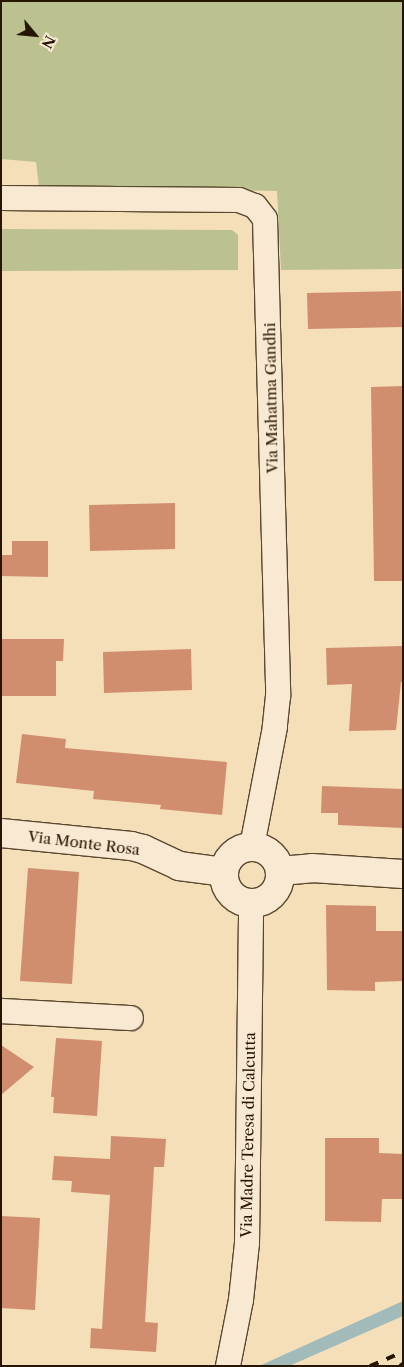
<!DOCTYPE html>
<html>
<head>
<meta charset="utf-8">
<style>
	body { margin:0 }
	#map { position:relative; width:404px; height:1367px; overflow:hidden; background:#f4dfb9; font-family:"Libre Caslon Text",serif }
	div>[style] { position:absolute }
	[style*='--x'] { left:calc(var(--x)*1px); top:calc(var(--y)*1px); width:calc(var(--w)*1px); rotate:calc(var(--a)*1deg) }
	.green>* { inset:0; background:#bbc28f }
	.water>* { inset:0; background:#a1baba }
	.building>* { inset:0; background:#d18e6e }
	.roads { filter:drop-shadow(1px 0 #5a482e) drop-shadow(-1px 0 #5a482e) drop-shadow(0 1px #5a482e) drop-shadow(0 -1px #5a482e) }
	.street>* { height:24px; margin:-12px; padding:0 12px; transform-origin:12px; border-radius:12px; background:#f8ead2 }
	.secondary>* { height:28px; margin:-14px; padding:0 14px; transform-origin:14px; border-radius:14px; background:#f8ead2 }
	.secondary>.ring { margin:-14px; padding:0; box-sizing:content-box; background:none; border:28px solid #f8ead2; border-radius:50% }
	.rail>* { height:4px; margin-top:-2px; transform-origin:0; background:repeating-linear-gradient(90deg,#261500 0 9px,transparent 0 18px) }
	span { translate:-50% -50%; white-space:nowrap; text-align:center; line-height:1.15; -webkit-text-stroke:4px #f8ead2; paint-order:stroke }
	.street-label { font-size:15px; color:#261500 }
	.frame { position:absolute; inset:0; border:2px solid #261500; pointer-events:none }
	.north { position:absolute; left:10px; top:10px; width:50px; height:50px; -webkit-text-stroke:4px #f8ead2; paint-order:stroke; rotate:118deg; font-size:14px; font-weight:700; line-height:20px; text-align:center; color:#261500 }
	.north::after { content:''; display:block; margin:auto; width:18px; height:22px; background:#261500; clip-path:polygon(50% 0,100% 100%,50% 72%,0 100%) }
</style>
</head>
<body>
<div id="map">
	<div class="green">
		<div style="clip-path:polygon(1px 1px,403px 1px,403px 269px,281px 270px,277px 191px,39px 187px,36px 162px,1px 159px)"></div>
		<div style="clip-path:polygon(1px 216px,2px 229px,232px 230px,238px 235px,238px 270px,1px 271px)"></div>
	</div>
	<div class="water">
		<div style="clip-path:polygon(403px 1301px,403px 1316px,289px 1366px,259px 1366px)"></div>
	</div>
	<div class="building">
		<div style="clip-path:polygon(401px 291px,402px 327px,308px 329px,307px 293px)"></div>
		<div style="clip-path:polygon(403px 386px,403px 581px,374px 581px,371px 387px)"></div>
		<div style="clip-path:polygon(175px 503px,175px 549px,90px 551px,89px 505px)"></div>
		<div style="clip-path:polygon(12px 541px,48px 541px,48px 577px,1px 576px,1px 555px,12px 555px)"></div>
		<div style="clip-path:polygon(1px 639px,64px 639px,63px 661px,56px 661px,56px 696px,1px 696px)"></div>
		<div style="clip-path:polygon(403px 646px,403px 682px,401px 682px,396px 730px,349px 731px,352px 684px,327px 685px,326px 648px)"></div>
		<div style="clip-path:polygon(191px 649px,192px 690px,104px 693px,103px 652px)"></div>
		<div style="clip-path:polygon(22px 734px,66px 739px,65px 748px,227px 762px,222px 815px,160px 809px,161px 805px,93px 799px,94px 791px,16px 783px)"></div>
		<div style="clip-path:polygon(322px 786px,403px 789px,403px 828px,338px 825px,338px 813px,321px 813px)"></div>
		<div style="clip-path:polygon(28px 868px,79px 872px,72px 984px,20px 981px)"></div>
		<div style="clip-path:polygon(326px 905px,376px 906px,376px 931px,403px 931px,403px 981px,375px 982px,375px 991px,327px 990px)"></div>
		<div style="clip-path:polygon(56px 1038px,102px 1041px,97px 1116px,53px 1113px,54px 1097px,51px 1097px)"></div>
		<div style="clip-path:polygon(1px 1045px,34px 1067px,1px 1095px)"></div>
		<div style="clip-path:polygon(111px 1136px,166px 1139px,164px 1167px,154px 1167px,145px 1322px,158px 1323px,156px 1352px,90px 1348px,91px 1328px,102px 1329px,110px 1195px,71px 1192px,72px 1181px,52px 1180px,54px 1156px,110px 1159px)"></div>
		<div style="clip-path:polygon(325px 1138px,379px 1138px,379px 1153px,403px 1154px,403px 1199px,382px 1199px,381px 1222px,325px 1221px)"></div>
		<div style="clip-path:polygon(1px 1216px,40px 1218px,35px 1310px,1px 1308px)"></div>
	</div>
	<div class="roads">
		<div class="street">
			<div style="--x:1;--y:198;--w:238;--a:0.5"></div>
			<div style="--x:239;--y:200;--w:17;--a:21"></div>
			<div style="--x:255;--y:206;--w:16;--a:52"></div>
			<div style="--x:265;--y:219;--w:477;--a:88.4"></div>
			<div style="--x:278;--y:696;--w:31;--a:96"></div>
			<div style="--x:275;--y:727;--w:122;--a:100.9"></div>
			<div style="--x:1;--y:1011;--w:130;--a:3.1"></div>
			<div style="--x:228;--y:1366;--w:67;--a:-78.9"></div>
			<div style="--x:241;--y:1300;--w:57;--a:-84"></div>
			<div style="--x:247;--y:1243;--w:340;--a:-89.3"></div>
		</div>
		<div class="secondary">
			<div style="--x:1;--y:833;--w:131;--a:5.7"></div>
			<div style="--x:131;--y:846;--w:12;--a:14"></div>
			<div style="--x:143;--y:849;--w:40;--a:25"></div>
			<div style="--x:179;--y:866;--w:45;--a:7.6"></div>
			<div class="ring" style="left:224px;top:847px;width:28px;height:28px"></div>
			<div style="--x:280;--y:871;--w:32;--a:-5"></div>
			<div style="--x:312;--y:868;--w:91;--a:3.8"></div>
		</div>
	</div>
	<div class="rail">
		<div style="--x:370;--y:1366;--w:36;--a:-23"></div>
		<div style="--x:400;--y:1366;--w:4;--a:-34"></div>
	</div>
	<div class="street-label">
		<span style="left:271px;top:398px;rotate:-91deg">Via Mahatma Gandhi</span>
		<span style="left:84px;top:843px;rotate:7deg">Via Monte Rosa</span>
		<span style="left:248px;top:1135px;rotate:-89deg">Via Madre Teresa di Calcutta</span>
	</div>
	<div class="frame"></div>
	<div class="north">N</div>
</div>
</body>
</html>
